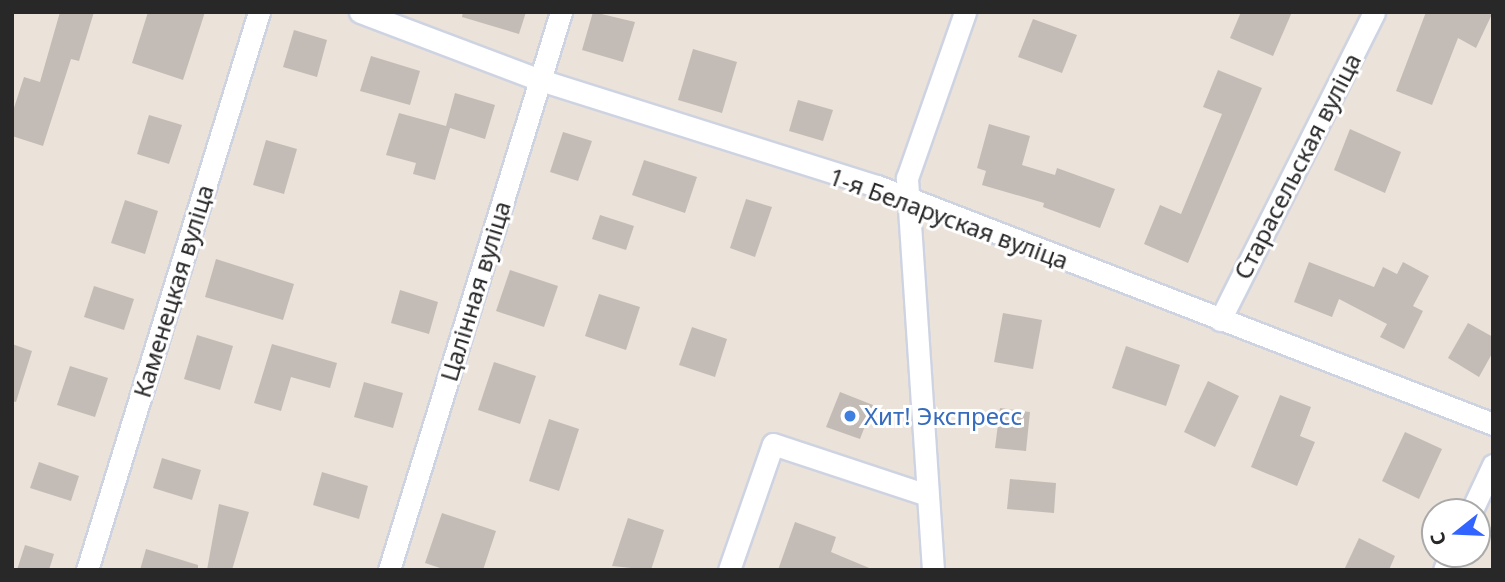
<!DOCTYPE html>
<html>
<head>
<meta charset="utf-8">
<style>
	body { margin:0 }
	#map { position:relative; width:1505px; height:582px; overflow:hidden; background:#ebe2d9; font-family:"Noto Sans",sans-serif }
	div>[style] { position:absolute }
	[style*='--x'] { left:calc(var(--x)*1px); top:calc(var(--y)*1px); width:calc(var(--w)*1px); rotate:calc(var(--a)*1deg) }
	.building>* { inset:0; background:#c3bcb6 }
	.roads { filter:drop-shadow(2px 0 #ced3e2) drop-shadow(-2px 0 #ced3e2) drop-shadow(0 2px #ced3e2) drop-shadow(0 -2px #ced3e2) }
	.street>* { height:21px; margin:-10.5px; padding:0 10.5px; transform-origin:10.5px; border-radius:10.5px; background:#fff }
	.dots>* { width:19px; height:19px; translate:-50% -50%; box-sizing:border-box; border:4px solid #fff; border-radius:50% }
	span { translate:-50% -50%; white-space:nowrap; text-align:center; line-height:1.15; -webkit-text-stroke:6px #fff; paint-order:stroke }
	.street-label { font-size:24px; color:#282828 }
	.shop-label { font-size:24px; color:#366cbe }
	.left { translate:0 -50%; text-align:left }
	.frame { position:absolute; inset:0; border:14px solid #282828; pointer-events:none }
	.north { position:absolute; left:1421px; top:498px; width:70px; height:70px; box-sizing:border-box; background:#fff; border:2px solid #a9a9a9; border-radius:50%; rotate:252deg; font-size:19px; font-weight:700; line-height:28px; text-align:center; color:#282828 }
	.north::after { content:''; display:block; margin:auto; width:24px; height:32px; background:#3264ff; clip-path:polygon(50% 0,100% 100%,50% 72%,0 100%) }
</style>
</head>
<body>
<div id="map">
	<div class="building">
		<div style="clip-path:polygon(60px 12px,94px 12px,79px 61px,71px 59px,43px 146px,12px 136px,12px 114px,24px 77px,40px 82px)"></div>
		<div style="clip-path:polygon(148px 12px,205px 12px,183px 80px,132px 63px)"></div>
		<div style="clip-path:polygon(463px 12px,526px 12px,519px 34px,462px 17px)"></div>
		<div style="clip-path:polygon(593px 12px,635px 22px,623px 62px,582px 50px)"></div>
		<div style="clip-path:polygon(1241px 12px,1292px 12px,1273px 56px,1230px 38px)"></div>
		<div style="clip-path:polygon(1426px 12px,1493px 12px,1476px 48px,1458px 38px,1432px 105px,1396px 91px)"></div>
		<div style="clip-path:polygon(1033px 19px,1077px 35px,1062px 73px,1018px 57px)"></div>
		<div style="clip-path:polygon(294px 30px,327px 40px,317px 77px,283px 67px)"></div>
		<div style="clip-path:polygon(693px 49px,737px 62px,722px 113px,678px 100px)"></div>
		<div style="clip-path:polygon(371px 56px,420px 71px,410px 105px,360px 91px)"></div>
		<div style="clip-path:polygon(1218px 70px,1262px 88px,1188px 263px,1144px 244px,1160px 205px,1181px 214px,1222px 114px,1203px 107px)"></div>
		<div style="clip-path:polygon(455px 93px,495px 105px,485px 139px,450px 128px,435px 180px,413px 174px,416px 163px,386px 155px,399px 113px,446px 126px)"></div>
		<div style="clip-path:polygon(798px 100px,833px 110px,823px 141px,789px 131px)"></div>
		<div style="clip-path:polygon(149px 115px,182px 125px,169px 164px,137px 154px)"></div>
		<div style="clip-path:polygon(989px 124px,1030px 136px,1022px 165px,1055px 175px,1057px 168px,1115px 189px,1100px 228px,1043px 207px,1044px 203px,982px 185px,986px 171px,977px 168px)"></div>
		<div style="clip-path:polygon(1350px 129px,1401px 152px,1385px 193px,1334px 170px)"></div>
		<div style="clip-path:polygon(563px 132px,592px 141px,578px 181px,550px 172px)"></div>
		<div style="clip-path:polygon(266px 140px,297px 149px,284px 194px,253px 185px)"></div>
		<div style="clip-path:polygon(644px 160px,697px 177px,685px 213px,632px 195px)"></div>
		<div style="clip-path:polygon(746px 199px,772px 207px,755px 257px,730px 248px)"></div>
		<div style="clip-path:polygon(125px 200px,158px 211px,145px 254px,111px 243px)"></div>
		<div style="clip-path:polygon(600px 215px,634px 226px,626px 250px,592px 239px)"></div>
		<div style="clip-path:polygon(216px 259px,294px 284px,283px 320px,205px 297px)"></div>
		<div style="clip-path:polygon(1309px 262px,1374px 287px,1383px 267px,1397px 274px,1403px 262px,1429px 276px,1413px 306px,1423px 311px,1404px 349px,1380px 337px,1387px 324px,1339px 299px,1332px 317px,1294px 302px)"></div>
		<div style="clip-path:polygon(510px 270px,558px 286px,544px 327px,496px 311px)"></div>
		<div style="clip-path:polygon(94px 286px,134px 299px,124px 330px,84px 317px)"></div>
		<div style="clip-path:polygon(400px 290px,438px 302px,429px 334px,391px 323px)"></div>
		<div style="clip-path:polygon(599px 294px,640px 307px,626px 350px,585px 336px)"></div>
		<div style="clip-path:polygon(1003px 313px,1042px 320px,1033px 369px,994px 362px)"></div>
		<div style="clip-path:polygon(1468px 323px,1493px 337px,1493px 352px,1479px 377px,1448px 358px)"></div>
		<div style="clip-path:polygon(692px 327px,727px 339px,715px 377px,679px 365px)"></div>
		<div style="clip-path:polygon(197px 335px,233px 346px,220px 390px,184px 379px)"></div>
		<div style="clip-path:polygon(12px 344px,32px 351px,16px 402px,12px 401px)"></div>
		<div style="clip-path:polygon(272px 344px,337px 363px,330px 388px,291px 377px,281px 411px,254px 403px)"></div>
		<div style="clip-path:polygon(1126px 346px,1180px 365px,1166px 406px,1112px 388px)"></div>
		<div style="clip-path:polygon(494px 362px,536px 376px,520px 424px,478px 410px)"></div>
		<div style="clip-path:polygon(70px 366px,108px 378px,95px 417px,57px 405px)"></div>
		<div style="clip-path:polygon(1208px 381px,1239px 396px,1215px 447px,1184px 432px)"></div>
		<div style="clip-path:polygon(364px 382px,403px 393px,393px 428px,354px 417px)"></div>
		<div style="clip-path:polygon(840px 392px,873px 405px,860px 439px,826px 427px)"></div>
		<div style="clip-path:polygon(1280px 395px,1311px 407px,1300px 436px,1315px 442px,1297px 486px,1251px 467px)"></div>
		<div style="clip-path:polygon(1000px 408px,1030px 412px,1026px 451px,995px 448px)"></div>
		<div style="clip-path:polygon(549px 419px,579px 429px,559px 491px,529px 481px)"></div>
		<div style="clip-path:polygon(1405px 432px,1442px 449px,1419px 499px,1382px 481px)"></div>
		<div style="clip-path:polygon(162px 458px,201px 470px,192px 500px,153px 488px)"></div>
		<div style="clip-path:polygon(39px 462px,79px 476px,71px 501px,30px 488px)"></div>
		<div style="clip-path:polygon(322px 472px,368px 486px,359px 519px,313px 505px)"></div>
		<div style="clip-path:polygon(1010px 479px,1056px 483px,1054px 513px,1007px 509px)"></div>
		<div style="clip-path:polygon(219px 504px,249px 512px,232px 570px,207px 570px)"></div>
		<div style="clip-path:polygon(442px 513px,496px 531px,483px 570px,446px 570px,425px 563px)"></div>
		<div style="clip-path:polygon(628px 518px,664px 530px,651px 570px,612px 566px)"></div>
		<div style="clip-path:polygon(795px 522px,836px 537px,831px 552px,874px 570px,778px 570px)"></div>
		<div style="clip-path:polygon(1359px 538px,1395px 556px,1389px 570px,1344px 570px)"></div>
		<div style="clip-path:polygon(25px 545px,54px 554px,49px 570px,17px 570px)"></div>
		<div style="clip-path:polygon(146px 549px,198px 565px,198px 570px,140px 570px)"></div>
	</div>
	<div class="roads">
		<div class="street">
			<div style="--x:360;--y:12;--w:192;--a:20.7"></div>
			<div style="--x:540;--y:80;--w:353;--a:17.5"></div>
			<div style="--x:877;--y:186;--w:660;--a:21.12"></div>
			<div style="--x:1220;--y:320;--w:344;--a:-63.4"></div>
			<div style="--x:1471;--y:512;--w:52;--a:-64.9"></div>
			<div style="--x:87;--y:570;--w:584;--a:-72.87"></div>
			<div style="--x:389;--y:570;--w:584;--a:-72.87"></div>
			<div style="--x:729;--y:570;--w:133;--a:-70.8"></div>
			<div style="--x:773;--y:444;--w:162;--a:18.3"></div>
			<div style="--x:933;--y:570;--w:393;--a:-93.8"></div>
			<div style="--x:907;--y:178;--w:176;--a:-70.7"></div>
			<div style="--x:1444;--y:570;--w:17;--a:-66"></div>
		</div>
	</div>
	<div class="dots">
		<div style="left:850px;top:416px;background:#3f7fe0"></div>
	</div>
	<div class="street-label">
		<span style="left:1297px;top:166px;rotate:-63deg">Старасельская вуліца</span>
		<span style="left:949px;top:218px;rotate:20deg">1-я Беларуская вуліца</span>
		<span style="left:173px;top:291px;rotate:-73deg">Каменецкая вуліца</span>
		<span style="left:475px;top:291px;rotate:-73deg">Цалінная вуліца</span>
	</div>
	<div class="shop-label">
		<span class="left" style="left:864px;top:416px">Хит! Экспресс</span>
	</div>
	<div class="frame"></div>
	<div class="north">С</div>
</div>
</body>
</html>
